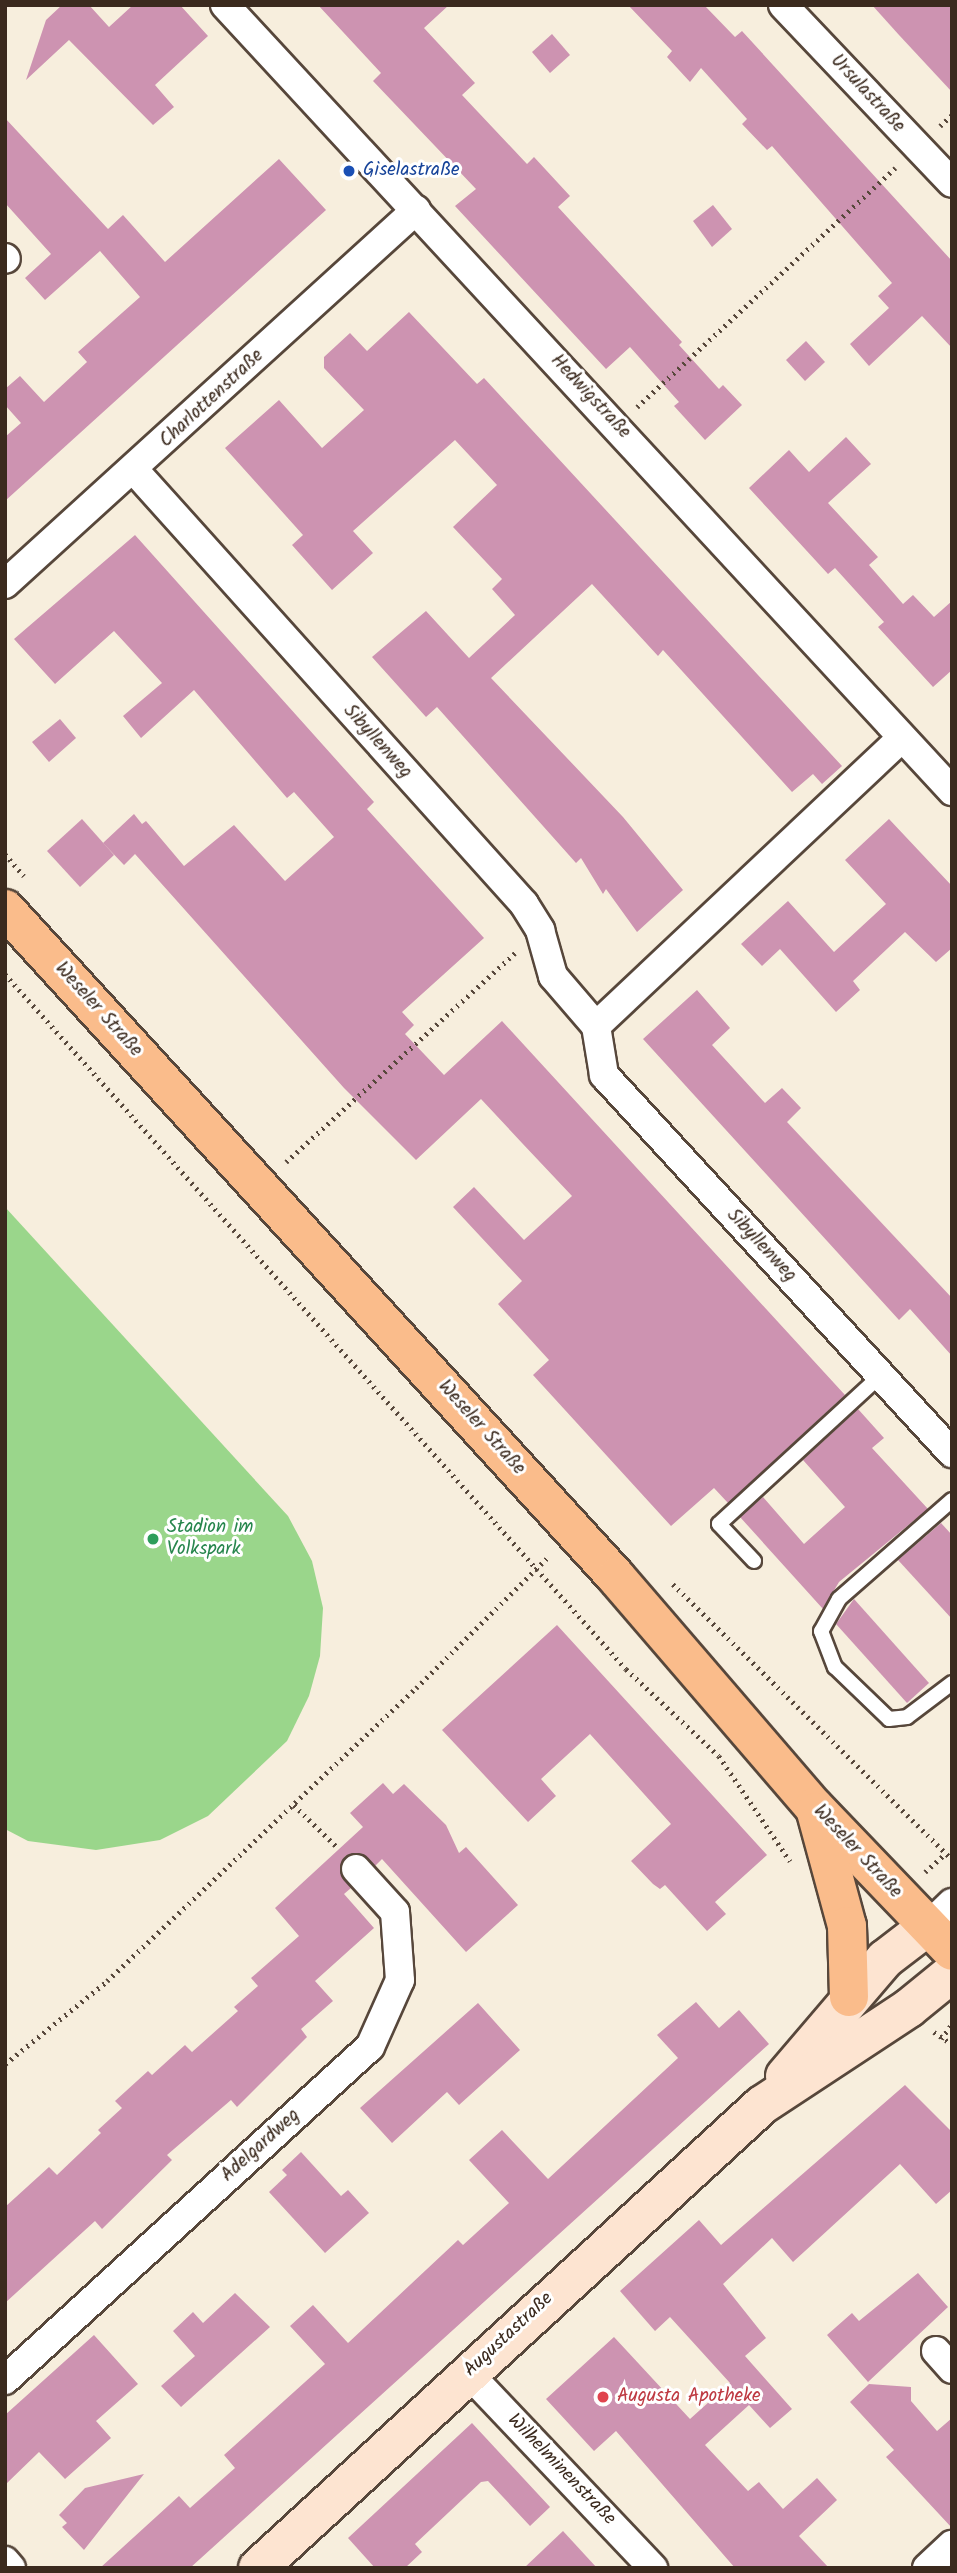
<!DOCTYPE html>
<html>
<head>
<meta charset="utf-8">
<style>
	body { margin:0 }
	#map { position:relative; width:957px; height:2573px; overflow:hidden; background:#f7eedd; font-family:Kalam,sans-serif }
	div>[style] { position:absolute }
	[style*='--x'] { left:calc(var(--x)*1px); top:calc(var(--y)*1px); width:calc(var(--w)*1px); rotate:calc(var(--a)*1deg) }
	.green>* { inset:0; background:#9ad68b }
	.building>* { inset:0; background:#cd93b1 }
	.path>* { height:4.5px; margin-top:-2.25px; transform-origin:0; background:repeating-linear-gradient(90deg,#57473b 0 2px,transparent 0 7px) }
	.roads { filter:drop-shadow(2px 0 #57473b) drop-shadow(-2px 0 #57473b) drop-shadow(0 2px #57473b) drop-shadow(0 -2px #57473b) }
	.service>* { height:14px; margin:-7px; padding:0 7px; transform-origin:7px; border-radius:7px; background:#fff }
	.minor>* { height:28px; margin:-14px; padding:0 14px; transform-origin:14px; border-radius:14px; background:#fff }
	.secondary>* { height:38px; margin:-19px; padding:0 19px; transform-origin:19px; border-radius:19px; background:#fde4d1 }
	.primary>* { height:38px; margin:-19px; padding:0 19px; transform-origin:19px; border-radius:19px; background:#fabc8b }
	.dots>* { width:19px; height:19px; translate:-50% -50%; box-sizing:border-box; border:4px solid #fff; border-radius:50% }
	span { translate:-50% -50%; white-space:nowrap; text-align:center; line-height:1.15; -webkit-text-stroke:6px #fff; paint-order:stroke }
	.street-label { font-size:19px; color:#3b2a1e }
	.transit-label { font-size:19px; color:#164399 }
	.left { translate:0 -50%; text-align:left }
	.leisure-label { font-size:19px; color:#27864d }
	.health-label { font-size:19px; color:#be3a42 }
	.frame { position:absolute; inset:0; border:7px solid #3b2a1e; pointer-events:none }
</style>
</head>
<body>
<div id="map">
	<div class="green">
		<div style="clip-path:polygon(5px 1207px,288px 1516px,312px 1561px,323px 1608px,320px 1656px,309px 1696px,287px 1741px,208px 1816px,160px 1840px,96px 1850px,28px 1841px,5px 1829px)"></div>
	</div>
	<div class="building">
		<div style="clip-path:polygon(62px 5px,89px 5px,109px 27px,133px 5px,180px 5px,208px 36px,155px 85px,174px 107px,153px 125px,69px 40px,26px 80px,46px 20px)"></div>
		<div style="clip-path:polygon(318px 5px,449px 5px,424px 28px,475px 83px,462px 95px,527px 164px,534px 157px,570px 196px,558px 207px,682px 342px,679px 345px,719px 389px,723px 385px,742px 405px,705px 440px,674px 406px,679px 402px,630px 347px,606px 369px,455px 206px,476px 189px,373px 81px,381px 73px)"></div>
		<div style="clip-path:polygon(628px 5px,704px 5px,735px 37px,742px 31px,952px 261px,952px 348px,922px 316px,869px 366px,850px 344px,889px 308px,878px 296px,892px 283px,772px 146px,767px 150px,742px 124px,747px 119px,701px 68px,690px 82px,667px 57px,672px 51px)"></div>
		<div style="clip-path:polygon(872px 5px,952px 5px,952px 92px,899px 35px)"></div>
		<div style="clip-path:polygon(552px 34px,570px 55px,550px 73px,532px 52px)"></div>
		<div style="clip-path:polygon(5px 118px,108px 229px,123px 215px,165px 262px,279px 159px,326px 210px,5px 501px,5px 437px,21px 423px,5px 405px,5px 389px,20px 376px,44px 402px,87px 362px,78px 352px,140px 297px,100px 251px,45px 300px,25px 278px,51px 254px,5px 203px)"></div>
		<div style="clip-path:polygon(713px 205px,732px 229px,712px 247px,693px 221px)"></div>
		<div style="clip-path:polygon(409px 312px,477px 384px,484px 378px,842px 766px,822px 784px,813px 774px,792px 792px,663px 650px,658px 656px,592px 584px,491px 678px,623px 817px,683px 890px,637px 932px,606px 889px,603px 894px,581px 858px,576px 863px,437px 707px,426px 717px,372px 657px,426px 611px,469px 658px,515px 615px,492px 589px,502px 579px,453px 527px,497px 485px,455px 440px,353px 531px,373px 553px,332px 590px,292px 545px,303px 535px,225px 448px,279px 400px,322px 448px,364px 410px,324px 368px,324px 357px,350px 333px,367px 351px)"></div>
		<div style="clip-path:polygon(806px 341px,825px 362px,805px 381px,786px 360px)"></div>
		<div style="clip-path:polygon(846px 437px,871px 464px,828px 503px,878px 557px,869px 565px,903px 604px,913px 595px,934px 617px,952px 601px,952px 670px,933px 687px,878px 627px,884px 622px,835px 568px,828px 574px,749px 488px,789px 450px,809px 472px)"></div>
		<div style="clip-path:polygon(135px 535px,374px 802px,367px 809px,484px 938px,402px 1012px,414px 1025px,405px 1034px,444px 1075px,502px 1021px,845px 1395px,728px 1503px,714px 1488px,671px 1526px,533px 1375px,549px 1360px,498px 1304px,522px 1281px,453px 1207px,474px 1187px,524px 1240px,572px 1196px,522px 1143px,481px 1099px,416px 1160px,344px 1088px,135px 854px,124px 865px,103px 843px,134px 814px,142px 824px,146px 821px,184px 866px,234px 825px,285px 881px,334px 837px,294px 792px,287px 798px,194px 690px,141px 738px,123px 716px,162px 683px,114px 631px,55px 684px,14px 639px)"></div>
		<div style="clip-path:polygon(60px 719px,76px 738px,49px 762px,32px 742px)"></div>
		<div style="clip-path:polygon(82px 819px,114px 855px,80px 887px,47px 851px)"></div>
		<div style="clip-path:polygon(889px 819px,952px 886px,952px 948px,936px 962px,905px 932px,853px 981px,860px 990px,836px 1012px,780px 949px,762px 966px,741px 944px,788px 901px,834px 952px,886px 904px,845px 860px)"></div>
		<div style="clip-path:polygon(697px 990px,730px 1028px,712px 1045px,765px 1103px,782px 1088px,801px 1108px,787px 1122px,952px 1298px,952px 1356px,910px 1309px,899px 1320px,643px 1039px)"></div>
		<div style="clip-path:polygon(858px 1409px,884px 1438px,872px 1448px,928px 1509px,839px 1582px,823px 1609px,740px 1517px,763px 1497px,804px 1544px,845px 1507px,803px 1460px)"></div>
		<div style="clip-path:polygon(941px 1523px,952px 1535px,952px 1619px,898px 1560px)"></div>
		<div style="clip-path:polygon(854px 1599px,929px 1683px,907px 1703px,836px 1624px)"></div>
		<div style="clip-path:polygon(557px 1625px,767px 1855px,715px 1902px,726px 1914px,707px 1931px,665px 1885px,660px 1889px,653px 1884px,631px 1861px,671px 1824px,590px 1734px,541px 1779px,556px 1796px,528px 1822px,442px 1730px)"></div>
		<div style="clip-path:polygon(383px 1783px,393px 1794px,404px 1784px,446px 1825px,459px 1853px,466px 1847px,518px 1905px,466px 1952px,382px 1859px,375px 1866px,360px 1853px,345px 1856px,340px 1872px,351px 1888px,344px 1894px,374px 1928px,315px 1981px,333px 2001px,301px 2029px,307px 2037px,237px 2107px,231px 2100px,167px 2155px,172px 2160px,102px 2229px,95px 2221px,5px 2303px,5px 2207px,49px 2167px,57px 2175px,101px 2133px,98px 2130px,122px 2108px,115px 2101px,148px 2071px,152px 2075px,185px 2045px,192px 2052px,238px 2011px,234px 2007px,258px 1986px,251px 1978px,299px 1936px,275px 1908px,363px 1827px,350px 1813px)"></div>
		<div style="clip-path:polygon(696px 2002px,719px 2028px,739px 2010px,769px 2044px,190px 2568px,100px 2568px,179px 2496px,190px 2508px,235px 2468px,224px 2455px,325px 2364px,290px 2326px,313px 2305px,348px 2343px,458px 2240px,463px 2245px,509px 2203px,469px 2160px,502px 2130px,548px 2179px,678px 2058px,657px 2035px)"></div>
		<div style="clip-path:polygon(478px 2003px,520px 2050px,459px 2105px,447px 2092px,392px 2143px,360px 2108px)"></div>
		<div style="clip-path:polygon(905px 2085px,952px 2132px,952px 2190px,936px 2204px,900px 2164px,793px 2262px,772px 2238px,723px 2284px,766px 2338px,745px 2356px,792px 2409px,770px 2428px,749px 2405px,705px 2445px,748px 2491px,759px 2482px,783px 2509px,817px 2478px,837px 2500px,799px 2536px,829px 2568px,735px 2568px,616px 2431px,594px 2451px,546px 2399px,614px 2337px,690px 2419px,730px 2383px,670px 2317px,655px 2331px,620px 2291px,699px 2220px,721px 2245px)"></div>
		<div style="clip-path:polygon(301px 2152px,341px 2196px,348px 2190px,369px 2213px,325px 2253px,269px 2192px,287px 2175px,282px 2170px)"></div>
		<div style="clip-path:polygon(918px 2273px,948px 2307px,868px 2382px,827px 2335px,852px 2313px,859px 2321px)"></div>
		<div style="clip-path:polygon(235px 2293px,270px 2327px,181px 2407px,161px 2386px,195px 2356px,173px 2331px,193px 2312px,203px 2323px)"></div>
		<div style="clip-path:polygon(94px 2335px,138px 2384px,96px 2421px,111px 2438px,65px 2479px,39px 2452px,5px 2485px,5px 2415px)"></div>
		<div style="clip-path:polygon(869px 2384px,911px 2387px,911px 2401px,937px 2431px,952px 2418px,952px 2528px,886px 2457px,894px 2450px,850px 2402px)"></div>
		<div style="clip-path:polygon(472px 2423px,550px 2507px,530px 2526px,488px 2481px,481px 2482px,415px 2544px,422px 2552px,405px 2568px,375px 2568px,348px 2538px)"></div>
		<div style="clip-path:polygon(144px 2474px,84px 2550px,62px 2527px,67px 2523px,59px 2515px,85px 2488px)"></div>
		<div style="clip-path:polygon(563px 2531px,597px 2568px,524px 2568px)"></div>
	</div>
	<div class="path">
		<div style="--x:940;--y:126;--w:16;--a:-43"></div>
		<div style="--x:637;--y:407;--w:352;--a:-42.8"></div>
		<div style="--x:5;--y:854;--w:29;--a:49"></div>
		<div style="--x:5;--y:974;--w:932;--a:48.22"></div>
		<div style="--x:626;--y:1669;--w:127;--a:43.1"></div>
		<div style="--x:719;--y:1756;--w:127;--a:55.9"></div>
		<div style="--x:286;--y:1162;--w:310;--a:-42.4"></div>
		<div style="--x:673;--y:1584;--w:392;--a:44.6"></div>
		<div style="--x:294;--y:1805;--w:60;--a:44.3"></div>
		<div style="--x:925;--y:1872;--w:27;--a:-42"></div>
		<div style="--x:934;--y:2032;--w:22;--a:34"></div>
		<div style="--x:941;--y:2039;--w:19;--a:-54"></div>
		<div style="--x:5;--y:2064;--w:132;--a:-39.1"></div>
		<div style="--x:107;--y:1981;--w:426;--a:-43.5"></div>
		<div style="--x:416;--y:1688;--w:187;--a:-44.8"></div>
	</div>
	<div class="roads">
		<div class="service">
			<div style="--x:952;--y:1500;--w:150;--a:138.8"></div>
			<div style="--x:839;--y:1599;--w:37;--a:119"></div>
			<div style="--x:821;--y:1631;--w:39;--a:69"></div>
			<div style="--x:835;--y:1667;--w:75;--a:43.9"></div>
			<div style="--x:889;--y:1719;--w:18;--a:-6"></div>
			<div style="--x:907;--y:1717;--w:56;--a:-37.1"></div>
			<div style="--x:754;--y:1561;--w:51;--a:-133.4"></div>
			<div style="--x:719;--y:1524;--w:220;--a:-42.6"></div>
		</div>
		<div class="minor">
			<div style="--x:225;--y:5;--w:1071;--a:47.23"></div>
			<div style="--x:783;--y:5;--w:245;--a:46.5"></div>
			<div style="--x:5;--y:258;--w:1;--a:45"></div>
			<div style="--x:135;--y:471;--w:582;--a:48.06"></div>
			<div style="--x:524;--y:904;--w:31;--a:58"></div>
			<div style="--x:540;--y:930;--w:48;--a:74.2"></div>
			<div style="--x:553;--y:976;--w:66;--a:49.3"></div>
			<div style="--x:596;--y:1026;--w:50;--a:80.7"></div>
			<div style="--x:604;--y:1075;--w:514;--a:47.37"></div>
			<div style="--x:5;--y:584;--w:556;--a:-42.3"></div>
			<div style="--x:596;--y:1026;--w:420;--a:-43.3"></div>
			<div style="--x:928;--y:1926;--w:33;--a:-44"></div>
			<div style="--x:936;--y:2351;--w:24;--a:48"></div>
			<div style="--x:468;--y:2373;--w:269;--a:46.5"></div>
			<div style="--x:5;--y:2380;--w:494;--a:-42.4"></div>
			<div style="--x:370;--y:2047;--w:73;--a:-65.9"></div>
			<div style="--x:400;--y:1980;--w:68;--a:-94.2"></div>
			<div style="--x:395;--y:1912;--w:58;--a:-132.2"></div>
			<div style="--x:5;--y:2561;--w:9;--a:49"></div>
			<div style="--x:927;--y:2568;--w:34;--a:-43"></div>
		</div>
		<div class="secondary">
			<div style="--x:785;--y:2076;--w:154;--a:-49.5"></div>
			<div style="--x:885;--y:1959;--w:54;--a:-37.5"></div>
			<div style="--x:258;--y:2568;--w:684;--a:-42.57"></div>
			<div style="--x:762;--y:2105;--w:176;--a:-33.4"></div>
			<div style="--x:909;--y:2008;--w:55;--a:-39.1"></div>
		</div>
		<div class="primary">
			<div style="--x:5;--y:909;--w:905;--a:47.55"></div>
			<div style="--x:616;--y:1577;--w:303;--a:49.3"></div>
			<div style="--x:814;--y:1807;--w:199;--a:46.2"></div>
			<div style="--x:816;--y:1812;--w:118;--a:74.8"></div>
			<div style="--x:847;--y:1926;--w:71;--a:88.4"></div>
		</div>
	</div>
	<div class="dots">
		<div style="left:349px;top:171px;background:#1a4fb4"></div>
		<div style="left:153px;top:1539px;background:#2e9e5b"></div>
		<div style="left:603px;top:2397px;background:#e0444e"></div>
	</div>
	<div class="street-label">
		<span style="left:867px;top:94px;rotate:47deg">Ursulastraße</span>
		<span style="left:590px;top:397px;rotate:47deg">Hedwigstraße</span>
		<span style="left:212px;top:399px;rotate:-43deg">Charlottenstraße</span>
		<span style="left:377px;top:742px;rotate:48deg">Sibyllenweg</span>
		<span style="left:98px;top:1010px;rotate:48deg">Weseler Straße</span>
		<span style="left:761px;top:1246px;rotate:47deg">Sibyllenweg</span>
		<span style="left:481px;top:1428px;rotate:48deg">Weseler Straße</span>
		<span style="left:857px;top:1852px;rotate:47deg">Weseler Straße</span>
		<span style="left:261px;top:2146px;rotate:-42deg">Adelgardweg</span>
		<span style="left:509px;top:2335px;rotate:-43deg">Augustastraße</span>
		<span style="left:561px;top:2470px;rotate:46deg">Wilhelminenstraße</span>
	</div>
	<div class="transit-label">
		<span class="left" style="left:363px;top:171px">Giselastraße</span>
	</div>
	<div class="leisure-label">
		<span class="left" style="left:167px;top:1539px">Stadion im<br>Volkspark</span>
	</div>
	<div class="health-label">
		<span class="left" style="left:617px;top:2397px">Augusta Apotheke</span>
	</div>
	<div class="frame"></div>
</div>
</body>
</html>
